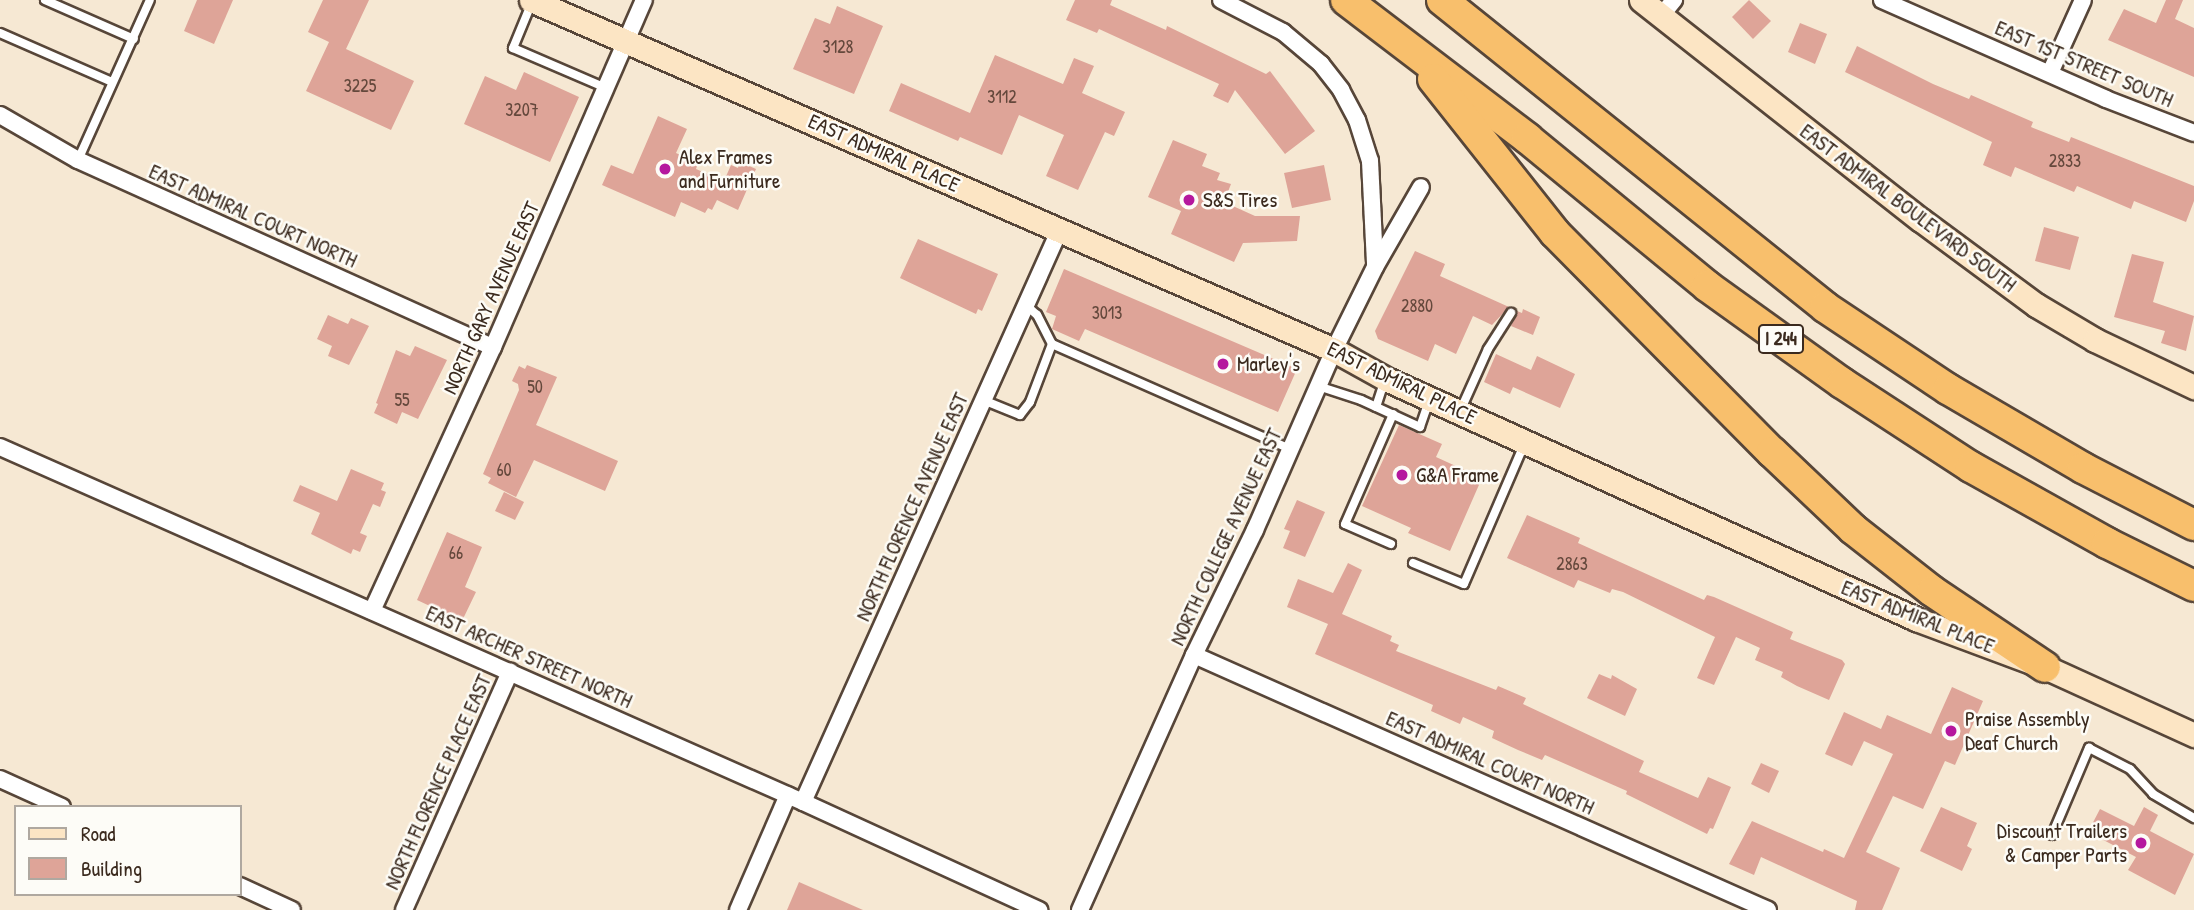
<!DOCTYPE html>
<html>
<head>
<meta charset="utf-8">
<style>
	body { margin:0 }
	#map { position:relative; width:2194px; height:910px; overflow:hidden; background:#f6e8d3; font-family:"Patrick Hand",sans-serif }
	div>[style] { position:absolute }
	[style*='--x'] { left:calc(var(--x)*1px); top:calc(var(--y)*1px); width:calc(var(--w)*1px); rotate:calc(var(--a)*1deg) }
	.building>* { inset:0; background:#dea498 }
	.roads { filter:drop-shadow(2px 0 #574639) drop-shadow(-2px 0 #574639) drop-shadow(0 2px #574639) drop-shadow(0 -2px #574639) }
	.service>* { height:8px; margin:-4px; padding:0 4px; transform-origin:4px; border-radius:4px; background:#fff }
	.minor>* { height:16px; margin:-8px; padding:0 8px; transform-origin:8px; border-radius:8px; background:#fff }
	.secondary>* { height:23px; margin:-11.5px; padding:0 11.5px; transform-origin:11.5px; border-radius:11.5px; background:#fce5c4 }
	.motorway>* { height:30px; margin:-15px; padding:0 15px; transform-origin:15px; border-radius:15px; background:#f8bf6c }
	.dots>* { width:19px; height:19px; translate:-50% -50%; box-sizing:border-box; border:4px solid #fdfcf7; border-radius:50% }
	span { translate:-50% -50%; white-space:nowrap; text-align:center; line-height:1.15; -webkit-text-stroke:5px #fdfcf7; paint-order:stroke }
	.number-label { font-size:18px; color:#64483c }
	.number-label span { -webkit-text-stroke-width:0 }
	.shield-label span { padding:2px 5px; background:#fdfcf7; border:2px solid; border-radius:5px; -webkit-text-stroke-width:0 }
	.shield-label { font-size:19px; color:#3b2a1e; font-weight:700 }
	.street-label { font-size:21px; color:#3b2a1e }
	.poi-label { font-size:21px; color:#3b2a1e }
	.left { translate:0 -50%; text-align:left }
	.right { translate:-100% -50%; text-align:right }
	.legend { position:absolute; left:14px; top:805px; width:228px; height:91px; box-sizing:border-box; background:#fdfcf7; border:2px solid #afa8a0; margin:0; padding:9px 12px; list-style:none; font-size:21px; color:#3b2a1e }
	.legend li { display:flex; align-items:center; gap:14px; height:35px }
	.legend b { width:35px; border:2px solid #afa8a0 }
</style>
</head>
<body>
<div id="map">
	<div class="building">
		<div style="clip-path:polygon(197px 0,233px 0,214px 44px,184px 31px)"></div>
		<div style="clip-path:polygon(323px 0,369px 0,346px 49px,414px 81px,391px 130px,306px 91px,329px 42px,308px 32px)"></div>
		<div style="clip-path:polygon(1075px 0,1112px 0,1110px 5px,1166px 30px,1167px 26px,1266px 74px,1270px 71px,1315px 131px,1285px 154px,1235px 90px,1228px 103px,1213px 96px,1219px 84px,1099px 29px,1097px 33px,1066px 20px)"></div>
		<div style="clip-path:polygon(1749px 0,1771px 21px,1753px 39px,1732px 17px)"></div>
		<div style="clip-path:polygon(2166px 0,2183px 0,2175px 19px,2194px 28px,2194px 77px,2108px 40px,2124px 9px,2156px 23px)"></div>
		<div style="clip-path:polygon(837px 6px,883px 26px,854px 94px,793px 69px,815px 18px,830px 24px)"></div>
		<div style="clip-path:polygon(1800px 23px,1827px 34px,1815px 64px,1788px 52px)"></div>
		<div style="clip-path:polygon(1857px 46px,1933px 84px,1969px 99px,1971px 95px,2033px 122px,2031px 127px,2069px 142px,2071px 137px,2194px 186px,2194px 201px,2186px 222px,2134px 201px,2131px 209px,2077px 186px,2074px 192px,2015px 167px,2011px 177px,1983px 165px,1992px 142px,1845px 72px)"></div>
		<div style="clip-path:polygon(995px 55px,1063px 84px,1074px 58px,1094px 66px,1082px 93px,1125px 112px,1114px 136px,1105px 132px,1078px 190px,1046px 176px,1064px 135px,1019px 115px,1002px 155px,960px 137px,958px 141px,889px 111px,901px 83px,970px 113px)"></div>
		<div style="clip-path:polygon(524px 72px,579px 97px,550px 162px,464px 124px,485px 76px,516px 90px)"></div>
		<div style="clip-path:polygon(658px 116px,687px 129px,676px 153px,698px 163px,696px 169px,724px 181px,731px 165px,738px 168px,740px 162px,756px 169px,738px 210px,717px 200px,712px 210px,708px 208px,705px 213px,681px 202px,675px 217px,602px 185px,611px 165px,633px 174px)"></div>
		<div style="clip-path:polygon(1173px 140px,1207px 154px,1202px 166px,1220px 173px,1217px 180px,1231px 184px,1224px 202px,1255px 216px,1300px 216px,1297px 241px,1243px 243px,1234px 262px,1171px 234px,1181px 211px,1148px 197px)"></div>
		<div style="clip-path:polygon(1324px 165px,1331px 200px,1292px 208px,1284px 173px)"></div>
		<div style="clip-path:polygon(2044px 227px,2079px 237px,2070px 270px,2035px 261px)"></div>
		<div style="clip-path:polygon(918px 239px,998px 274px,982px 311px,978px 309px,976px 314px,900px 278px)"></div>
		<div style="clip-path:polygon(1415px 251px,1445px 264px,1440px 276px,1509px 307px,1492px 325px,1473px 316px,1456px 354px,1435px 344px,1428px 361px,1378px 339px,1375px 331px)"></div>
		<div style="clip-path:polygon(2132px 254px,2164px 262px,2153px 302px,2194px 316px,2186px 351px,2161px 343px,2165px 331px,2114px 317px)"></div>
		<div style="clip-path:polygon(1064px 269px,1297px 369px,1278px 412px,1085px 329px,1079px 341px,1052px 329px,1056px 316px,1046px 312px)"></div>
		<div style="clip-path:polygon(1523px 309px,1540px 317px,1533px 335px,1511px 326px,1517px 311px,1522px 313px)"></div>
		<div style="clip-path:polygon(328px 315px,348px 324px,351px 318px,369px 326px,349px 365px,328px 356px,332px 346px,317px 339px)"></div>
		<div style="clip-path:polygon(415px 346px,447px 360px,418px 419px,402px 412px,397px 424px,374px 413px,378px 404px,376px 403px,396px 350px,410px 356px)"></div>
		<div style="clip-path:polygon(1496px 354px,1531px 370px,1537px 356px,1575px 374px,1560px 408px,1513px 387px,1510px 394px,1484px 382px)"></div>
		<div style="clip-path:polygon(527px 365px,557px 377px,536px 425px,618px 461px,605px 491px,534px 460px,516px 497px,488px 483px,491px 478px,483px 474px,519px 390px,518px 384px,512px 381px,519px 366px,525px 369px)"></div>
		<div style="clip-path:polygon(1399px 425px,1442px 444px,1436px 457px,1482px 478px,1450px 551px,1408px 533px,1411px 528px,1362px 506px)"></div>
		<div style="clip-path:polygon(351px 469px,384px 483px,381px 490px,386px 492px,380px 507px,373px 504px,360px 533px,367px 536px,360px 552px,353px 549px,351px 554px,311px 534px,320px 513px,293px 501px,300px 485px,337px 501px)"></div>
		<div style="clip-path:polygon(504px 492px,524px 502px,515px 520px,495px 511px)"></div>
		<div style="clip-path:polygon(1297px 500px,1325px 512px,1305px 557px,1283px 548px,1290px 531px,1284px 529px)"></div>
		<div style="clip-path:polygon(1527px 515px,1580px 538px,1578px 543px,1704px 600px,1707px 595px,1714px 597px,1793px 632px,1790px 639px,1842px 660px,1845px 664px,1829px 700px,1797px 686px,1781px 677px,1783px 672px,1755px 660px,1760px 648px,1736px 637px,1714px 685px,1697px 678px,1715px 637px,1623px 592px,1612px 589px,1610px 593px,1578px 580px,1574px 588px,1507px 558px)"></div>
		<div style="clip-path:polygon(447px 532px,482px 547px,465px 587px,476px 592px,462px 621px,417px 600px)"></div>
		<div style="clip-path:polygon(1348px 563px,1362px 570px,1342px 614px,1392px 636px,1390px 641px,1399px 645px,1396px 651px,1496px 690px,1498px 686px,1526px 698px,1523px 704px,1644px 761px,1639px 772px,1698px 798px,1708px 777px,1731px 787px,1713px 829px,1710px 828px,1707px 834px,1626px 794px,1627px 791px,1545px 755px,1542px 760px,1518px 750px,1492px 738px,1494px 731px,1463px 717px,1460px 724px,1431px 711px,1433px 705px,1315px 654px,1328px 624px,1287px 607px,1298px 579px,1333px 593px)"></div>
		<div style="clip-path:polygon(1599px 674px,1611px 679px,1612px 675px,1637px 689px,1625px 716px,1587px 698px)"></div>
		<div style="clip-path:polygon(1952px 687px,1983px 701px,1955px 765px,1945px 761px,1923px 809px,1893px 796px,1866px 852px,1900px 868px,1882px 910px,1855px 910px,1857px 901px,1761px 857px,1754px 875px,1729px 864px,1752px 821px,1823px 852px,1824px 849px,1844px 858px,1893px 754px,1864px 741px,1852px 766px,1825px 754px,1844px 712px,1881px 729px,1887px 715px,1931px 734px)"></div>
		<div style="clip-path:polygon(1761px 763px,1779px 771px,1769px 793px,1751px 784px)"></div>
		<div style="clip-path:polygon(1941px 807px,1977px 823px,1967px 846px,1972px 849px,1962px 871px,1920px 851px)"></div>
		<div style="clip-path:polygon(2144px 807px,2158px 815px,2150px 831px,2194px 854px,2175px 895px,2128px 870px,2136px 857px,2088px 832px,2100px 809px,2134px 826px)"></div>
		<div style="clip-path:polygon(799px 882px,863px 910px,787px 910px)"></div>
	</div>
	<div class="roads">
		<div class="service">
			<div style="--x:45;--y:0;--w:97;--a:23.7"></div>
			<div style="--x:532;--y:2;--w:50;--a:112.4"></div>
			<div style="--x:513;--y:48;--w:101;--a:23.3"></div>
			<div style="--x:0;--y:33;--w:122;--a:23.6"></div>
			<div style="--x:78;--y:160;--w:175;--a:-65.8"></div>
			<div style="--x:1052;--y:344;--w:260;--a:23.8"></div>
			<div style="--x:1318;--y:386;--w:45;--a:18"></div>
			<div style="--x:1361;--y:400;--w:65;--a:24.6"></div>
			<div style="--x:1420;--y:427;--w:28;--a:-71"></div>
			<div style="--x:983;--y:400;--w:40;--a:22"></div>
			<div style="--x:1020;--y:415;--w:16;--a:-52"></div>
			<div style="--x:1030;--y:402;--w:62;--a:-69.2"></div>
			<div style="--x:1052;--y:344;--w:33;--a:-117"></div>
			<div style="--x:1037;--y:315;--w:15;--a:-138"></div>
			<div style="--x:1376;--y:407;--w:28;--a:-72"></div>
			<div style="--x:1461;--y:409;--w:66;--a:-65.8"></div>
			<div style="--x:1488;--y:349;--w:43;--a:-57.4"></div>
			<div style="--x:1391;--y:544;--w:50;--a:-156.5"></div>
			<div style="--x:1345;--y:524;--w:120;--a:-66.4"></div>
			<div style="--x:1413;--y:563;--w:55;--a:22.4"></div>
			<div style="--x:1464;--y:584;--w:151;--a:-66.7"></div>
			<div style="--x:2052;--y:835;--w:95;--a:-67"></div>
			<div style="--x:2089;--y:748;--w:46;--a:27.1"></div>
			<div style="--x:2130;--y:769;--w:34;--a:47"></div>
			<div style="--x:2153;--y:794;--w:48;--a:30.3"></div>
		</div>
		<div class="minor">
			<div style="--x:1221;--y:0;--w:70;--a:27.3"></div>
			<div style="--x:1283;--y:32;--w:50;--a:40.1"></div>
			<div style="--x:1321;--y:64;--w:33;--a:52"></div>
			<div style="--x:1341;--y:90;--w:34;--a:62"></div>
			<div style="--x:1357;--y:120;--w:43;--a:72.4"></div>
			<div style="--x:1370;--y:161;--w:104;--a:87.2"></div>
			<div style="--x:1882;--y:0;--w:245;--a:23.8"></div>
			<div style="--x:2106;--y:99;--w:94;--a:21.1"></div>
			<div style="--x:1661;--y:16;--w:21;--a:-51"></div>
			<div style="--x:2050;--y:73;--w:80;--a:-65.7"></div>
			<div style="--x:0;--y:115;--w:90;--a:30"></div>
			<div style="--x:78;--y:160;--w:455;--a:24.3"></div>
			<div style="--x:0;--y:447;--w:878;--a:23.85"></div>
			<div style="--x:803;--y:802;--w:260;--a:24.6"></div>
			<div style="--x:372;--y:611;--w:290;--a:-65.4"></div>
			<div style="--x:493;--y:347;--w:378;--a:-66.5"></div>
			<div style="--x:1194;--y:655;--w:628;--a:23.95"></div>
			<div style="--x:0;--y:779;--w:68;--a:24.3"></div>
			<div style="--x:803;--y:802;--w:628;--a:-65.84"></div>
			<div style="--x:240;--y:886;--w:57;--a:24.8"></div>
			<div style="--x:404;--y:910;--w:261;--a:-66"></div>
			<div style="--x:738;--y:910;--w:125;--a:-66.5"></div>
			<div style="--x:1080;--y:910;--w:279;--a:-65.9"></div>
			<div style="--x:1194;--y:655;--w:139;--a:-64"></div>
			<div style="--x:1255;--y:530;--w:197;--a:-66.3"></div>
			<div style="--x:1334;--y:350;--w:93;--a:-63.7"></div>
			<div style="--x:1375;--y:267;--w:92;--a:-60.1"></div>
		</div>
		<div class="secondary">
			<div style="--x:531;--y:0;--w:876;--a:23.55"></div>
			<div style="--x:1334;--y:350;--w:60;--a:29.1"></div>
			<div style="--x:1386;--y:379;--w:582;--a:24.36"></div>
			<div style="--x:1916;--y:619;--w:138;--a:20.4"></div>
			<div style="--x:2045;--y:667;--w:164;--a:24.5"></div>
			<div style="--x:1641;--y:0;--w:356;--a:38.2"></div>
			<div style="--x:1921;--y:220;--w:143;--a:36.5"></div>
			<div style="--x:2036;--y:305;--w:69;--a:30.7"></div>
			<div style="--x:2095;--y:340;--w:110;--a:25.4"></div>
		</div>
		<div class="motorway">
			<div style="--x:1346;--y:0;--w:228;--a:37.3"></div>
			<div style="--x:1527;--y:138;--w:233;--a:39.4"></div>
			<div style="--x:1707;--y:286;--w:166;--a:35.7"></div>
			<div style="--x:1842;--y:383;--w:154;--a:33.1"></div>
			<div style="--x:1971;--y:467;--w:156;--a:29.2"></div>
			<div style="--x:2107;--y:543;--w:97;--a:26.3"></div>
			<div style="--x:1442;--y:0;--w:491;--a:38.7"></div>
			<div style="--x:1825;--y:307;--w:148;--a:33.7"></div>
			<div style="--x:1948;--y:389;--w:156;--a:30.3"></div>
			<div style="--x:2083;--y:468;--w:125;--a:27.2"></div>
			<div style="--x:1433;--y:79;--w:196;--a:51.6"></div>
			<div style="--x:1555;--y:233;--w:308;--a:45.3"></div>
			<div style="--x:1772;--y:452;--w:112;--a:43.5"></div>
			<div style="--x:1853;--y:529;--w:100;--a:38.1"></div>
			<div style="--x:1932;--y:591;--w:136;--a:33.9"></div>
		</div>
	</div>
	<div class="dots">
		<div style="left:665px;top:169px;background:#b5179e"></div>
		<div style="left:1189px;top:200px;background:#b5179e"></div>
		<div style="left:1223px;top:364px;background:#b5179e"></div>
		<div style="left:1402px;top:475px;background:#b5179e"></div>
		<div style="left:1951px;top:731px;background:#b5179e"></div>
		<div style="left:2141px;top:843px;background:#b5179e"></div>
	</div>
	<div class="number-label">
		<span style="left:838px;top:47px">3128</span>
		<span style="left:360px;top:86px">3225</span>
		<span style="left:1002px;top:97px">3112</span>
		<span style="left:522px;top:110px">3207</span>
		<span style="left:2065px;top:161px">2833</span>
		<span style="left:1417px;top:306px">2880</span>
		<span style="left:1107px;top:313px">3013</span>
		<span style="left:535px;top:387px">50</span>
		<span style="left:402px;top:400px">55</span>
		<span style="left:504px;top:470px">60</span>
		<span style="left:456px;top:553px">66</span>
		<span style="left:1572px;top:564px">2863</span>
	</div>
	<div class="shield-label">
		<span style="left:1781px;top:339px">I 244</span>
	</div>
	<div class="street-label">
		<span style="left:2084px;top:64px;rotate:23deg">EAST 1ST STREET SOUTH</span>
		<span style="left:884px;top:153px;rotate:24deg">EAST ADMIRAL PLACE</span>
		<span style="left:1908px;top:208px;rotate:37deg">EAST ADMIRAL BOULEVARD SOUTH</span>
		<span style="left:253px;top:216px;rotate:24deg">EAST ADMIRAL COURT NORTH</span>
		<span style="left:491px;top:298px;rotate:-66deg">NORTH GARY AVENUE EAST</span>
		<span style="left:1402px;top:383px;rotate:26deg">EAST ADMIRAL PLACE</span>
		<span style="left:912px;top:507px;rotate:-66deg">NORTH FLORENCE AVENUE EAST</span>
		<span style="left:1226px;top:537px;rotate:-65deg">NORTH COLLEGE AVENUE EAST</span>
		<span style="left:1918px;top:617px;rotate:22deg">EAST ADMIRAL PLACE</span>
		<span style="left:529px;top:657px;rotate:24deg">EAST ARCHER STREET NORTH</span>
		<span style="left:1490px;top:763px;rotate:24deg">EAST ADMIRAL COURT NORTH</span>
		<span style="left:438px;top:782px;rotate:-66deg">NORTH FLORENCE PLACE EAST</span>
	</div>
	<div class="poi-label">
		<span class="left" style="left:679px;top:169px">Alex Frames<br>and Furniture</span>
		<span class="left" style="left:1203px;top:200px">S&amp;S Tires</span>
		<span class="left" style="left:1237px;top:364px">Marley's</span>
		<span class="left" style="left:1416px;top:475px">G&amp;A Frame</span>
		<span class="left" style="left:1965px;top:731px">Praise Assembly<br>Deaf Church</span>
		<span class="right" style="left:2127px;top:843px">Discount Trailers<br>&amp; Camper Parts</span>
	</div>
	<ul class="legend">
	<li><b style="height:9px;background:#fce5c4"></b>Road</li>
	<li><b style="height:19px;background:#dea498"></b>Building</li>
	</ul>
</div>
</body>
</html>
